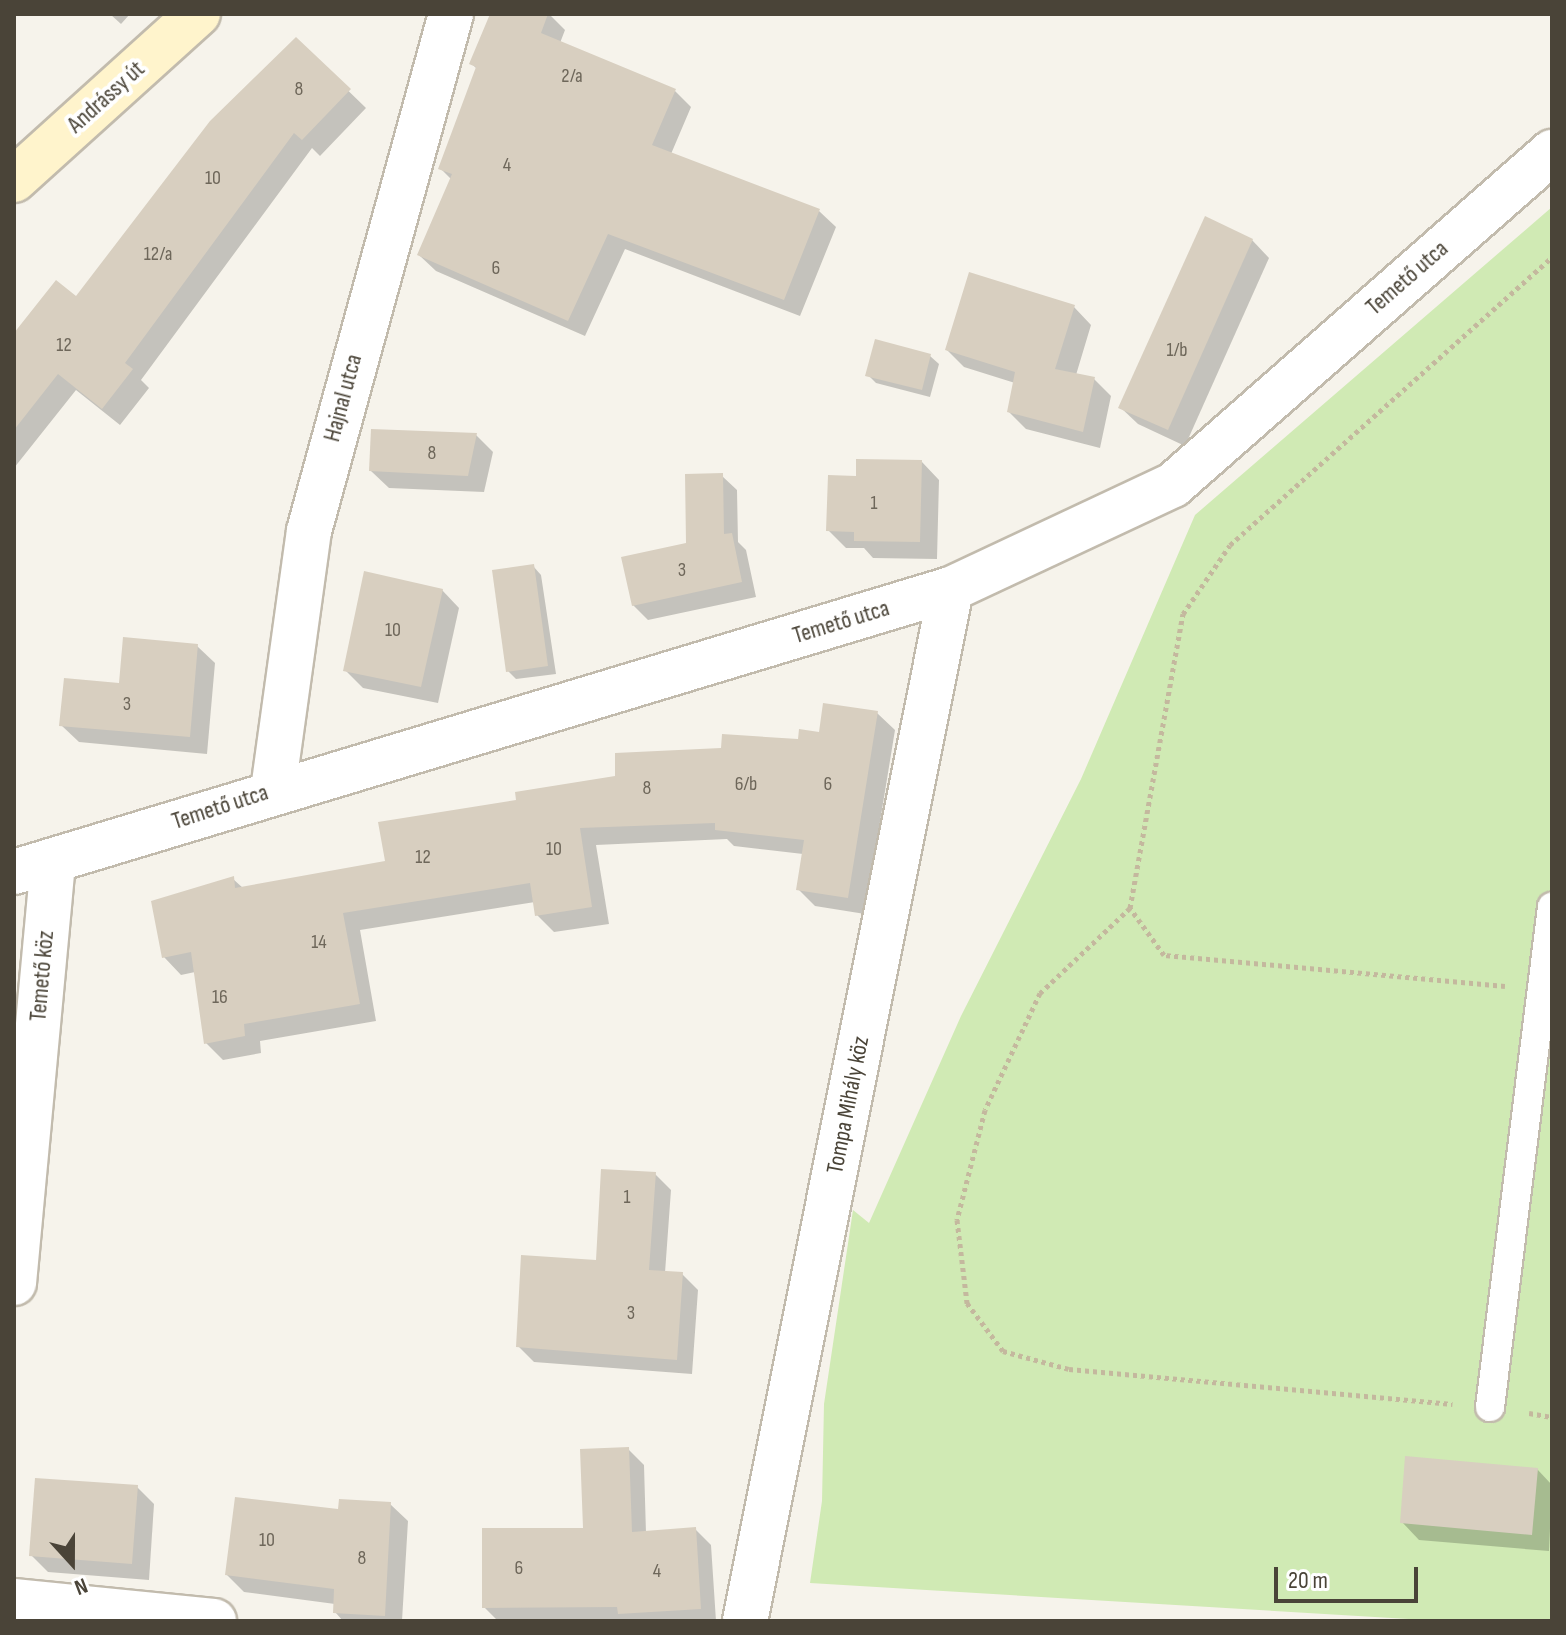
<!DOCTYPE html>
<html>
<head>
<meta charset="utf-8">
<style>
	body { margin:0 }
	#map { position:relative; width:1566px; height:1635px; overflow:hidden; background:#f6f3eb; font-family:"Sofia Sans Condensed",sans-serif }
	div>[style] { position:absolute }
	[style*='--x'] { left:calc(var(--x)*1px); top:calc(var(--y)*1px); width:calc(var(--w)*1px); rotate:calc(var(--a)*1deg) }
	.green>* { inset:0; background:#d0eab4 }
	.shadow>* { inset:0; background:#0003 }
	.building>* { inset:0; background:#d8cfc0 }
	.path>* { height:5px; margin-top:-2.5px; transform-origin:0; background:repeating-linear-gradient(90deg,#c4b89e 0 4px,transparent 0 8px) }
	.roads { filter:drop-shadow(2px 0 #c2bbad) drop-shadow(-2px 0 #c2bbad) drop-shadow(0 2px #c2bbad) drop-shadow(0 -2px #c2bbad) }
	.lane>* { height:28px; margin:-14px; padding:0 14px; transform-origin:14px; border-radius:14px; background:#fff }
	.street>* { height:44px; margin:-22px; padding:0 22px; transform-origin:22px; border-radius:22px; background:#fff }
	.secondary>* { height:44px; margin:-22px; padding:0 22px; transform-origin:22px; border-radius:22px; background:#fff4cc }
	span { translate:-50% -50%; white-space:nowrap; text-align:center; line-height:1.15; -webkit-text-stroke:8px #fff; paint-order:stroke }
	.number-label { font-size:20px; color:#6e675a }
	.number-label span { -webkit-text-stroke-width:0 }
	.street-label { font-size:24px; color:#4a4438 }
	.frame { position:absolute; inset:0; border:16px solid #4a4438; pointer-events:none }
	.north { position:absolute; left:32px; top:1523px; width:80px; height:80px; -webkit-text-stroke:6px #fff; paint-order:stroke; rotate:159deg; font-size:22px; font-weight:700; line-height:32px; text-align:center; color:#4a4438 }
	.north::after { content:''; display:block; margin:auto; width:28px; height:36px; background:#4a4438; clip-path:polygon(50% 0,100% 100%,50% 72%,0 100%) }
	.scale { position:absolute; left:1274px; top:1567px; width:144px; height:36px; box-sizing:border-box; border:4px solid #4a4438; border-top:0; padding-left:10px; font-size:24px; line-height:28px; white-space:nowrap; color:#4a4438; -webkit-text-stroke:6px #fff; paint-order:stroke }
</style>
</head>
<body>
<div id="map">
	<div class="green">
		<div style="clip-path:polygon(1552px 207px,1552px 1621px,1442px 1621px,810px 1583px,822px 1501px,824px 1404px,853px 1210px,869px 1223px,961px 1016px,1081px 779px,1195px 515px)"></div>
	</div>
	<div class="shadow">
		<div style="clip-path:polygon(110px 14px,130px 14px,121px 24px)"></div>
		<div style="clip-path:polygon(492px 14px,549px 14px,565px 30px,560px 43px,674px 90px,691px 107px,671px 154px,819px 211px,836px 227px,800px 316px,625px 249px,585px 336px,436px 271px,419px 255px,452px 180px,440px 168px,477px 69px,471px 63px)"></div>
		<div style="clip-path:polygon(296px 40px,366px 108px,320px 156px,312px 148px,141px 380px,149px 388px,120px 425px,76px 390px,14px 468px,14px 337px,76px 299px)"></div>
		<div style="clip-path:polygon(1252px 240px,1269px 258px,1185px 446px,1138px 424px,1120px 407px)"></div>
		<div style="clip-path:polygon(1074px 307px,1091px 325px,1076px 375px,1094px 379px,1111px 396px,1100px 448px,1026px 429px,1009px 412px,1015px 383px,964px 367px,947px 350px)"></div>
		<div style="clip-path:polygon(930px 356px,939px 364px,930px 397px,876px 383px,868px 375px)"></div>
		<div style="clip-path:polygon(476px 435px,493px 452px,484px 492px,389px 488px,371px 471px)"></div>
		<div style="clip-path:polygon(922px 462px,939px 480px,937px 559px,873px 558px,864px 548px,846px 548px,828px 530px,858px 478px)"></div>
		<div style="clip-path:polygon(722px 476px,737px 490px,738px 542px,746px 550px,756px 597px,648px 620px,633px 605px,688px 544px)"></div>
		<div style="clip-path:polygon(533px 566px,541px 575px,556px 674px,516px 679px,508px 671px)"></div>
		<div style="clip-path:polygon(442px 590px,459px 608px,438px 703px,363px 688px,345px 670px)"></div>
		<div style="clip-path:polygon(197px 646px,215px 663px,207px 754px,79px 742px,61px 725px,121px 685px)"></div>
		<div style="clip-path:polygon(877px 713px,895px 730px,865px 914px,815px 906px,798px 889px,803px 854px,734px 846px,727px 839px,596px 845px,609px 924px,554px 932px,537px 915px,535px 902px,360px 930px,376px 1021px,260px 1041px,261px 1053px,223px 1060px,206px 1043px,195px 972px,181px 975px,164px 957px,233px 879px,243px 888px,387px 863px,519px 802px,723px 750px,799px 741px)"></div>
		<div style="clip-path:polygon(14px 1000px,30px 1016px,14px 1166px)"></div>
		<div style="clip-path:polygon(655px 1174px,671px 1190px,665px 1273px,682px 1274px,698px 1290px,692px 1374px,534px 1362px,518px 1346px,597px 1262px)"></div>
		<div style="clip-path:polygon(628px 1449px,644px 1465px,646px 1533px,695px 1529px,711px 1545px,716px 1621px,498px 1621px,484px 1607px,585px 1530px)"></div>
		<div style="clip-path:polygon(1537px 1469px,1552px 1485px,1549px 1551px,1419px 1540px,1402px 1522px)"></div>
		<div style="clip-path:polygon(137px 1487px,154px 1504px,149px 1580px,48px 1572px,31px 1555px)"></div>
		<div style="clip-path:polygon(390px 1504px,408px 1521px,402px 1621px,343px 1621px,335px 1612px,335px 1604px,244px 1592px,227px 1575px,340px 1511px)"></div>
	</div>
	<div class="building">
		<div style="clip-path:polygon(490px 14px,548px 14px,541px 33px,676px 89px,652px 145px,820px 209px,784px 300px,608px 234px,568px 321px,417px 255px,452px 174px,438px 169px,476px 67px,469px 64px)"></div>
		<div style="clip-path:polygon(296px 37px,351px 89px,302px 140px,294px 133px,125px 363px,133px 369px,102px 409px,58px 374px,14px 430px,14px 333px,56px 280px,76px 296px,210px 121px)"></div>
		<div style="clip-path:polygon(1205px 216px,1253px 239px,1168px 430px,1118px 408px)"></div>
		<div style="clip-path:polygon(969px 272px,1075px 305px,1055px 369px,1095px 377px,1083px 432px,1007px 412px,1015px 372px,945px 350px)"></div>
		<div style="clip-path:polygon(875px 339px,931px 354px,922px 390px,865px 376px)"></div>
		<div style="clip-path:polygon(371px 429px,477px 433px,468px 476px,369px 471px)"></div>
		<div style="clip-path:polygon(856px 459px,922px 460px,920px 542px,854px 541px,854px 532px,826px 531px,828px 475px,856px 476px)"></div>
		<div style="clip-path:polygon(723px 473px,724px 534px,732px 533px,742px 582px,632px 606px,621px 557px,686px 543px,685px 474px)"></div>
		<div style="clip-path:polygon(534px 564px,548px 666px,506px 672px,492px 570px)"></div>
		<div style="clip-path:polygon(364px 571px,443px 589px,421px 687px,343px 671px)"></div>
		<div style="clip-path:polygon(123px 637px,198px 644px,190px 737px,59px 726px,64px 678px,119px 683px)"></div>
		<div style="clip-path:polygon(823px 703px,878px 711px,848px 898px,796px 890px,804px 840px,715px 830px,715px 823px,580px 828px,592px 907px,535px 916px,530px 883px,343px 913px,360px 1004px,244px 1024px,245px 1036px,204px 1044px,191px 952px,162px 958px,151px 901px,234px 876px,235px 888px,385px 861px,378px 822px,516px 800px,515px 792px,615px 776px,615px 753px,721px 748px,722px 734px,798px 739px,799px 729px,819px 732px)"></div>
		<div style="clip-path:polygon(601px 1169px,656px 1172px,649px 1270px,683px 1272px,677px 1360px,516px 1347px,521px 1255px,596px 1260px)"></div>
		<div style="clip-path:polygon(629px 1447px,632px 1532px,696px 1527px,701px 1609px,618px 1614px,617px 1607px,482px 1608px,482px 1528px,583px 1528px,580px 1449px)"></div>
		<div style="clip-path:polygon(1405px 1456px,1538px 1468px,1532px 1535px,1400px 1523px)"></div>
		<div style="clip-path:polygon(35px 1478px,138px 1485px,132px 1564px,29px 1556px)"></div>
		<div style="clip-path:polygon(235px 1497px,338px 1509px,339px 1499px,391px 1502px,385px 1616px,333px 1613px,334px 1589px,225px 1575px)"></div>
	</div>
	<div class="path">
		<div style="--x:1130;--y:908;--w:124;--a:136.6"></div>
		<div style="--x:1040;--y:993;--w:129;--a:115.2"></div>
		<div style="--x:985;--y:1110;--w:114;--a:104.3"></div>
		<div style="--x:957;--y:1220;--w:84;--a:83.1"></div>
		<div style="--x:967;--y:1303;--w:60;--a:53.1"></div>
		<div style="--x:1003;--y:1351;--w:68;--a:15.3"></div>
		<div style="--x:1069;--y:1369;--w:385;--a:5.2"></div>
		<div style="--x:1505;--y:986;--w:342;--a:-174.8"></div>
		<div style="--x:1164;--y:955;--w:58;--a:-125.9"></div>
		<div style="--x:1130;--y:908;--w:299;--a:-79.8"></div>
		<div style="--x:1183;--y:614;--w:83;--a:-55.7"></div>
		<div style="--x:1230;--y:545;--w:432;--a:-41.8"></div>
		<div style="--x:1529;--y:1413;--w:23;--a:10"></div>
	</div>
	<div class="roads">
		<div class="lane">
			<div style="--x:1490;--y:1407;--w:504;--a:-82.93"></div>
		</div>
		<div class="street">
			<div style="--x:273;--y:790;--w:261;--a:-82.1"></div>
			<div style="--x:309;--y:531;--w:536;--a:-74.64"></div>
			<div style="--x:14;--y:872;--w:979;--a:-16.81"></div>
			<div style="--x:951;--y:589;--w:245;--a:-25.1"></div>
			<div style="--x:1173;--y:485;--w:505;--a:-41.3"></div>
			<div style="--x:14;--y:1283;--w:424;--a:-84.7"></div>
			<div style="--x:14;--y:1601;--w:201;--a:5.7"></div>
			<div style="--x:745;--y:1621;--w:1052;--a:-78.71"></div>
		</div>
		<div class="secondary">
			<div style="--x:14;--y:180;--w:248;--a:-42.1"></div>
		</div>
	</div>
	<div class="number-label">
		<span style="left:572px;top:76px">2/a</span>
		<span style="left:299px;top:89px">8</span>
		<span style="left:507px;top:165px">4</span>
		<span style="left:213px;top:178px">10</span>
		<span style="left:158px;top:254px">12/a</span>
		<span style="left:496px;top:268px">6</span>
		<span style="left:64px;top:345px">12</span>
		<span style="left:1177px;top:350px">1/b</span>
		<span style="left:432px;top:453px">8</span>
		<span style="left:874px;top:503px">1</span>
		<span style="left:682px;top:570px">3</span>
		<span style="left:393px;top:630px">10</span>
		<span style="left:127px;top:704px">3</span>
		<span style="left:746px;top:784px">6/b</span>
		<span style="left:828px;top:784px">6</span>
		<span style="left:647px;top:788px">8</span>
		<span style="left:554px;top:849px">10</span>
		<span style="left:423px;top:857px">12</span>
		<span style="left:319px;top:942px">14</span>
		<span style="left:220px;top:997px">16</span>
		<span style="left:627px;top:1197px">1</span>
		<span style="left:631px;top:1313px">3</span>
		<span style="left:267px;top:1540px">10</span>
		<span style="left:362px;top:1558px">8</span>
		<span style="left:519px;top:1568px">6</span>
		<span style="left:657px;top:1571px">4</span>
	</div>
	<div class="street-label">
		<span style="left:106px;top:97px;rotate:-42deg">Andrássy út</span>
		<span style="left:1407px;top:278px;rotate:-41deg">Temető utca</span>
		<span style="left:343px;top:398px;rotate:-75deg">Hajnal utca</span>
		<span style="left:841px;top:622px;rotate:-17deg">Temető utca</span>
		<span style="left:220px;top:807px;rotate:-18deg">Temető utca</span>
		<span style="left:42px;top:976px;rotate:-85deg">Temető köz</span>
		<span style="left:848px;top:1105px;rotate:-79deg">Tompa Mihály köz</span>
	</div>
	<div class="frame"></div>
	<div class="north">N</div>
	<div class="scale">20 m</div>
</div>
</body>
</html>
